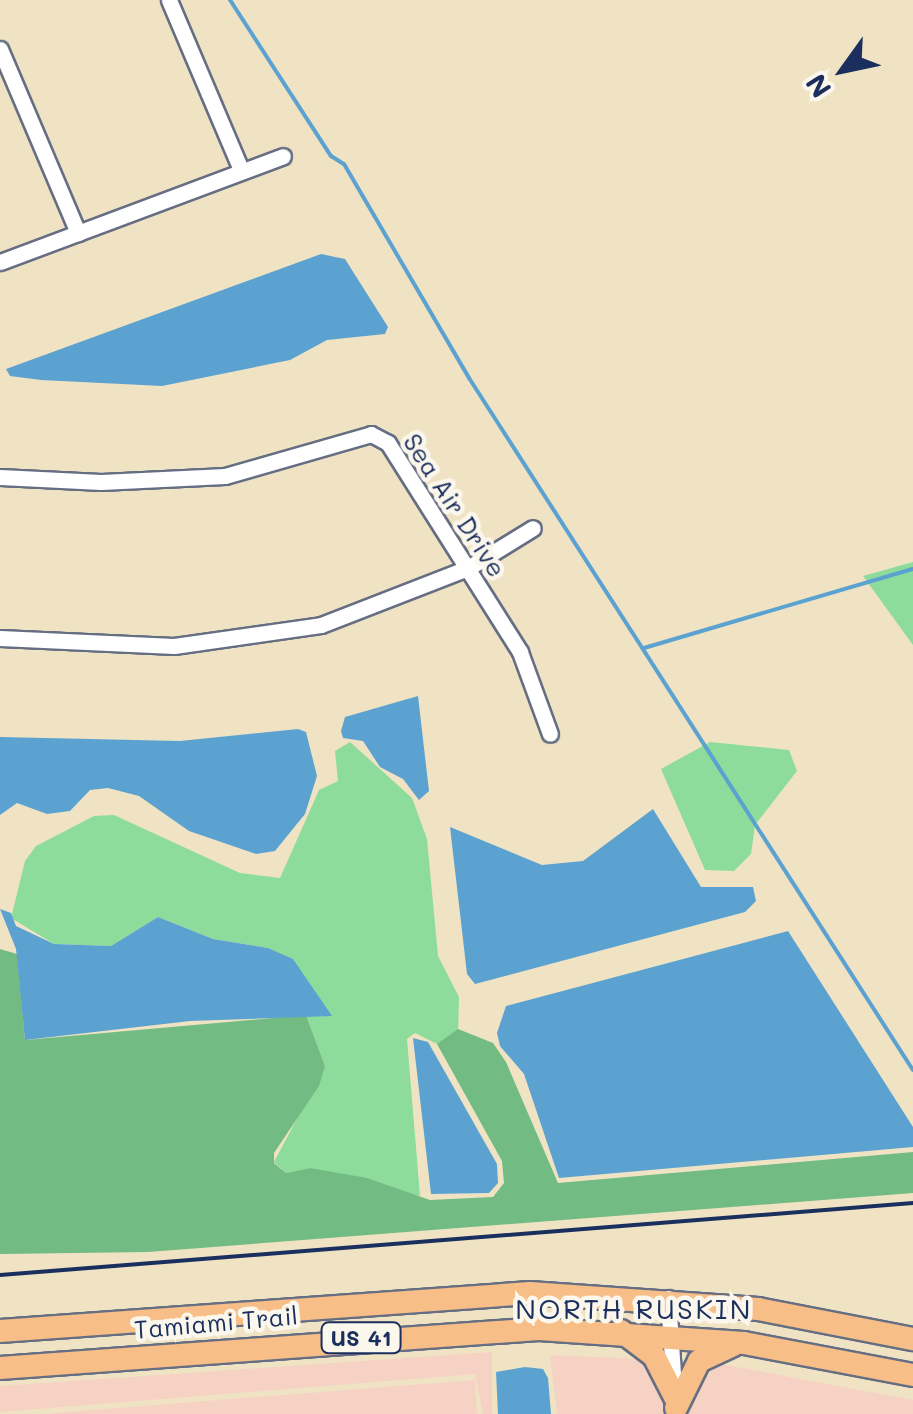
<!DOCTYPE html>
<html>
<head>
<meta charset="utf-8">
<style>
	body { margin:0 }
	#map { position:relative; width:913px; height:1414px; overflow:hidden; background:#efe3c4; font-family:Mali,sans-serif }
	div>[style] { position:absolute }
	[style*='--x'] { left:calc(var(--x)*1px); top:calc(var(--y)*1px); width:calc(var(--w)*1px); rotate:calc(var(--a)*1deg) }
	.built>* { inset:0; background:#f6d2c5 }
	.green>* { inset:0; background:#8ddc9b }
	.forest>* { inset:0; background:#72bc83 }
	.water>* { inset:0; background:#5ca2d1 }
	.stream>* { height:4px; margin:-2px; padding:0 2px; transform-origin:2px; border-radius:2px; background:#5ca2d1 }
	.roads { filter:drop-shadow(2px 0 #656e82) drop-shadow(-2px 0 #656e82) drop-shadow(0 2px #656e82) drop-shadow(0 -2px #656e82) }
	.minor>* { height:15px; margin:-7.5px; padding:0 7.5px; transform-origin:7.5px; border-radius:7.5px; background:#fff }
	.primary>* { height:22px; margin:-11px; padding:0 11px; transform-origin:11px; border-radius:11px; background:#f7be88 }
	.rail>* { height:4px; margin:-2px; padding:0 2px; transform-origin:2px; border-radius:2px; background:#1b2f5e }
	span { translate:-50% -50%; white-space:nowrap; text-align:center; line-height:1.15; -webkit-text-stroke:9px #fbf7ec; paint-order:stroke }
	.shield-label span { padding:2px 8px; background:#fbf7ec; border:2px solid; border-radius:8px; -webkit-text-stroke-width:0 }
	.shield-label { font-size:22px; color:#1b2f5e; font-weight:700 }
	.street-label { font-size:25px; color:#1b2f5e }
	.neighbourhood-label { font-size:28px; color:#1b2f5e; letter-spacing:2.5px }
	.north { position:absolute; left:793px; top:20px; width:100px; height:100px; -webkit-text-stroke:8px #fbf7ec; paint-order:stroke; rotate:237deg; font-size:28px; font-weight:700; line-height:40px; text-align:center; color:#1b2f5e }
	.north::after { content:''; display:block; margin:auto; width:35px; height:45px; background:#1b2f5e; clip-path:polygon(50% 0,100% 100%,50% 72%,0 100%) }
</style>
</head>
<body>
<div id="map">
	<div class="built">
		<div style="clip-path:polygon(492px 1352px,492px 1414px,483px 1414px,475px 1374px,0 1412px,0 1386px)"></div>
		<div style="clip-path:polygon(550px 1355px,646px 1359px,669px 1414px,557px 1414px)"></div>
		<div style="clip-path:polygon(710px 1362px,913px 1400px,913px 1414px,683px 1414px)"></div>
		<div style="clip-path:polygon(475px 1380px,477px 1414px,44px 1414px,168px 1404px)"></div>
	</div>
	<div class="green">
		<div style="clip-path:polygon(913px 562px,913px 645px,863px 576px)"></div>
		<div style="clip-path:polygon(350px 742px,412px 798px,427px 839px,438px 956px,459px 997px,458px 1033px,437px 1044px,415px 1033px,407px 1039px,420px 1196px,310px 1168px,286px 1173px,274px 1162px,325px 1066px,306px 1015px,331px 1016px,268px 948px,213px 939px,158px 917px,111px 946px,54px 944px,11px 918px,25px 861px,36px 846px,94px 816px,114px 815px,240px 873px,280px 878px,319px 790px,338px 781px,335px 751px)"></div>
		<div style="clip-path:polygon(710px 742px,789px 750px,797px 771px,755px 825px,751px 854px,734px 871px,705px 870px,661px 769px)"></div>
	</div>
	<div class="forest">
		<div style="clip-path:polygon(0 949px,17px 954px,25px 1040px,306px 1015px,325px 1066px,319px 1086px,274px 1153px,274px 1163px,286px 1173px,310px 1168px,367px 1178px,430px 1200px,493px 1197px,504px 1183px,502px 1161px,437px 1044px,458px 1029px,493px 1043px,506px 1062px,558px 1183px,913px 1152px,913px 1193px,148px 1252px,0 1254px)"></div>
	</div>
	<div class="water">
		<div style="clip-path:polygon(321px 254px,345px 259px,388px 327px,385px 334px,327px 340px,290px 360px,162px 386px,41px 380px,10px 376px,6px 369px)"></div>
		<div style="clip-path:polygon(418px 696px,429px 791px,419px 800px,403px 779px,380px 767px,363px 741px,343px 738px,341px 731px,345px 717px)"></div>
		<div style="clip-path:polygon(298px 729px,306px 732px,317px 776px,305px 814px,275px 851px,256px 854px,189px 831px,139px 796px,108px 788px,90px 790px,70px 811px,47px 814px,17px 803px,0 815px,0 737px,180px 741px)"></div>
		<div style="clip-path:polygon(653px 809px,701px 887px,753px 887px,756px 901px,745px 912px,475px 984px,467px 974px,450px 827px,542px 865px,583px 861px)"></div>
		<div style="clip-path:polygon(0 909px,11px 913px,16px 926px,54px 944px,111px 946px,158px 917px,213px 939px,268px 948px,293px 959px,332px 1016px,190px 1021px,25px 1040px,16px 949px)"></div>
		<div style="clip-path:polygon(788px 931px,913px 1127px,913px 1147px,559px 1178px,524px 1074px,500px 1046px,497px 1033px,506px 1006px)"></div>
		<div style="clip-path:polygon(413px 1038px,428px 1042px,497px 1164px,498px 1183px,489px 1193px,431px 1194px)"></div>
		<div style="clip-path:polygon(525px 1367px,543px 1369px,548px 1378px,551px 1414px,498px 1414px,496px 1372px)"></div>
	</div>
	<div class="stream">
		<div style="--x:230;--y:0;--w:186;--a:57.1"></div>
		<div style="--x:331;--y:156;--w:15;--a:32"></div>
		<div style="--x:344;--y:164;--w:248;--a:59.7"></div>
		<div style="--x:469;--y:378;--w:822;--a:57.32"></div>
		<div style="--x:644;--y:648;--w:280;--a:-16.4"></div>
	</div>
	<div class="roads">
		<div class="minor">
			<div style="--x:169;--y:0;--w:185;--a:67"></div>
			<div style="--x:0;--y:49;--w:200;--a:67"></div>
			<div style="--x:0;--y:262;--w:302;--a:-20.5"></div>
			<div style="--x:0;--y:477;--w:101;--a:2.8"></div>
			<div style="--x:101;--y:482;--w:124;--a:-2.8"></div>
			<div style="--x:225;--y:476;--w:152;--a:-16"></div>
			<div style="--x:371;--y:434;--w:19;--a:28"></div>
			<div style="--x:388;--y:443;--w:247;--a:57.7"></div>
			<div style="--x:520;--y:652;--w:87;--a:69.9"></div>
			<div style="--x:0;--y:638;--w:174;--a:2.6"></div>
			<div style="--x:174;--y:646;--w:148;--a:-8.1"></div>
			<div style="--x:321;--y:625;--w:158;--a:-21.2"></div>
			<div style="--x:468;--y:568;--w:76;--a:-31.6"></div>
			<div style="--x:668;--y:1298;--w:91;--a:86.2"></div>
		</div>
		<div class="primary">
			<div style="--x:0;--y:1331;--w:531;--a:-4.1"></div>
			<div style="--x:530;--y:1293;--w:229;--a:4"></div>
			<div style="--x:758;--y:1309;--w:158;--a:11"></div>
			<div style="--x:621;--y:1331;--w:41;--a:37.1"></div>
			<div style="--x:654;--y:1356;--w:46;--a:62.9"></div>
			<div style="--x:0;--y:1368;--w:540;--a:-4.14"></div>
			<div style="--x:539;--y:1329;--w:205;--a:3.9"></div>
			<div style="--x:744;--y:1343;--w:172;--a:10.7"></div>
			<div style="--x:676;--y:1408;--w:52;--a:-63.9"></div>
			<div style="--x:699;--y:1361;--w:38;--a:-25"></div>
		</div>
	</div>
	<div class="rail">
		<div style="--x:0;--y:1275;--w:916;--a:-4.51"></div>
	</div>
	<div class="shield-label">
		<span style="left:361px;top:1338px">US 41</span>
	</div>
	<div class="street-label">
		<span style="left:455px;top:505px;rotate:57deg">Sea Air Drive</span>
		<span style="left:216px;top:1322px;rotate:-5deg">Tamiami Trail</span>
	</div>
	<div class="neighbourhood-label">
		<span style="left:634px;top:1308px">NORTH RUSKIN</span>
	</div>
	<div class="north">N</div>
</div>
</body>
</html>
